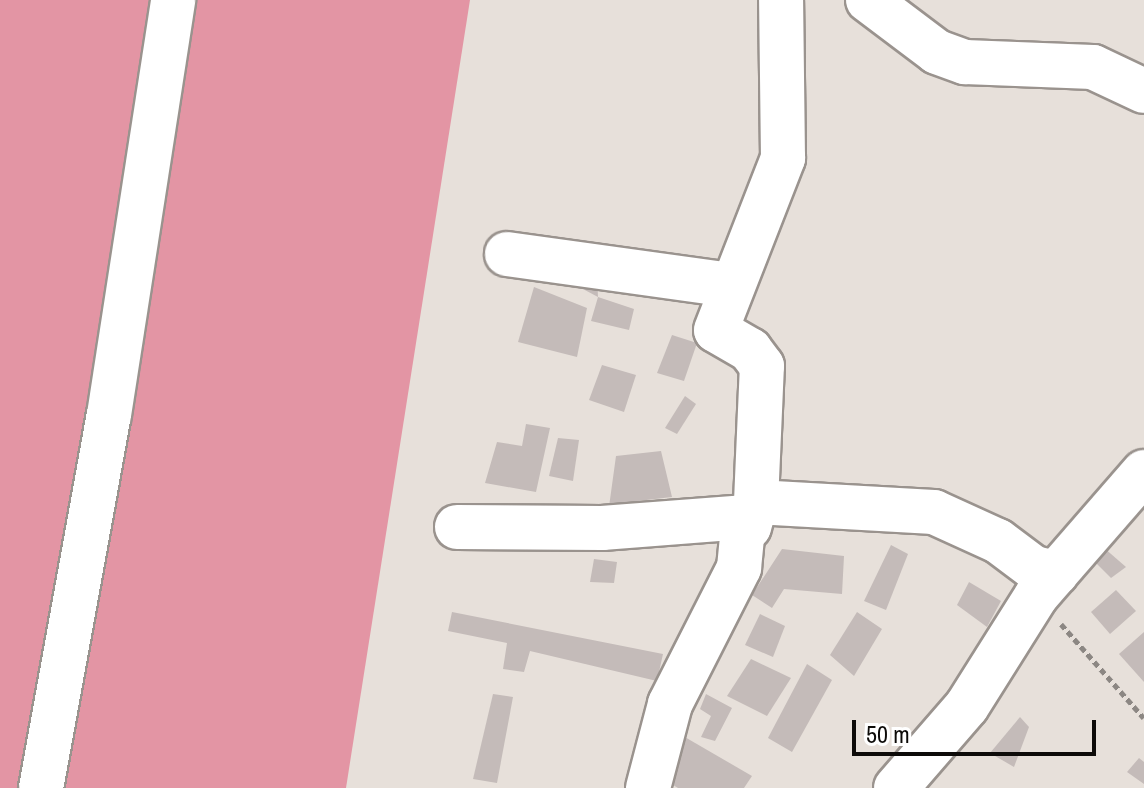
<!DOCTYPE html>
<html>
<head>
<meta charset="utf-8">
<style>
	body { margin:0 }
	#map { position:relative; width:1144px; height:788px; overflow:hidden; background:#e7e0da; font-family:"Archivo Narrow",sans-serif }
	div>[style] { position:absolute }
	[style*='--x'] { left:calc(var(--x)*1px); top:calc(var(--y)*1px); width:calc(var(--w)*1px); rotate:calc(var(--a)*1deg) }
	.green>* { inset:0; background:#e395a4 }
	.building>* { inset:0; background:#c4bbb9 }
	.path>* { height:5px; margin-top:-2.5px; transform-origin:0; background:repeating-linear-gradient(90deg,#8c8783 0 6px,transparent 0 10px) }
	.roads { filter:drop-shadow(2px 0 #9a938e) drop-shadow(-2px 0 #9a938e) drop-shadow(0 2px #9a938e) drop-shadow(0 -2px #9a938e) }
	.minor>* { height:44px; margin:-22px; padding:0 22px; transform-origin:22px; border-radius:22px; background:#fff }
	span { translate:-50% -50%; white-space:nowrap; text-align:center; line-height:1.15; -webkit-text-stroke:6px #fff; paint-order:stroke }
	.scale { position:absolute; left:852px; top:720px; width:244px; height:36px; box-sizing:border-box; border:4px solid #0d0b09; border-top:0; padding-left:10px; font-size:24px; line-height:28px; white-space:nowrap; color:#0d0b09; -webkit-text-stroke:6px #fff; paint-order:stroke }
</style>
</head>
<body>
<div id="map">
	<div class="green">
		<div style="clip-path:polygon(0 0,470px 0,346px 788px,0 788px)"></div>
	</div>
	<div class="building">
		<div style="clip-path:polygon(587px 272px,597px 275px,598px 297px,634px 309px,629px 330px,591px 321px,598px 297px,583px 289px)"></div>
		<div style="clip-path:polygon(534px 287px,587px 308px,577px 357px,518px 342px)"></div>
		<div style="clip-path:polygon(672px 335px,697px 343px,684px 381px,657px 373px)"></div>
		<div style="clip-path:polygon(602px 365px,636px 375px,624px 412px,589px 400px)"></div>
		<div style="clip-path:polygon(685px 396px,696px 404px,677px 434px,665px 428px)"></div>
		<div style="clip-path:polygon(526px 424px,550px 428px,536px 492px,485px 483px,497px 442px,522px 446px)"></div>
		<div style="clip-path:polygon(558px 438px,579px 440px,573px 481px,549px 476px)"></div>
		<div style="clip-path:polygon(661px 451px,672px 497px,638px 501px,641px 512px,608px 514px,616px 456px)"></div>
		<div style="clip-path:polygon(891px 545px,908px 554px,886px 610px,864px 601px)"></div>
		<div style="clip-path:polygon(1103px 547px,1126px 567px,1111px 578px,1093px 560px)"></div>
		<div style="clip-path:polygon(782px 549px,844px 556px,842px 594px,784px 589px,772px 608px,752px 595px)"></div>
		<div style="clip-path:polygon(594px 559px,617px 562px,614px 583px,590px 582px)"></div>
		<div style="clip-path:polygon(969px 582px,1001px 601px,987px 627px,957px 605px)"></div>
		<div style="clip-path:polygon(1116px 590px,1136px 611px,1110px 634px,1091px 612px)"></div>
		<div style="clip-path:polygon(452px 612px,663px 654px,657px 681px,530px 651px,524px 672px,503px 669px,507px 643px,448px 631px)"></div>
		<div style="clip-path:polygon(857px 612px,882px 629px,854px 676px,830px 655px)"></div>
		<div style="clip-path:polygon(760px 614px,785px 626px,773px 657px,745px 645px)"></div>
		<div style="clip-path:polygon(1144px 632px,1144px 682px,1119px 654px)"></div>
		<div style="clip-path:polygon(751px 659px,791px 678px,767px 716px,727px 696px)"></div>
		<div style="clip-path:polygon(807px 664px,832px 680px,792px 752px,768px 738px)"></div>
		<div style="clip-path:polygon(493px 694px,513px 697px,497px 783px,473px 779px)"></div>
		<div style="clip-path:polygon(706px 694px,732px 708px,715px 741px,701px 737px,711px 716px,700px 709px)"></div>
		<div style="clip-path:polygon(1020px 717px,1029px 727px,1014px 767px,990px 753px)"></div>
		<div style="clip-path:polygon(671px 729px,752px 776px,744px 788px,678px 788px,660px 777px)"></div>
		<div style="clip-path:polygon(1139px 758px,1144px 762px,1144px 784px,1127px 772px)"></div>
	</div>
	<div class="path">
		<div style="--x:1061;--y:624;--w:125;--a:48.6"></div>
	</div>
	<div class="roads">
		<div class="minor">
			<div style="--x:868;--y:0;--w:86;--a:37"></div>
			<div style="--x:937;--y:52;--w:30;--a:20"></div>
			<div style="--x:965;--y:62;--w:128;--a:2.2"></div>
			<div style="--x:1093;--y:67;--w:56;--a:25.2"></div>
			<div style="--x:507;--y:254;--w:226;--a:7.9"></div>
			<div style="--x:756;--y:502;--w:178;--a:3.2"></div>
			<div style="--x:934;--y:512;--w:70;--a:24.4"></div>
			<div style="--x:998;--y:541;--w:45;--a:36.9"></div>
			<div style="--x:1034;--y:568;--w:23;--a:13"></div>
			<div style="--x:744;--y:517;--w:11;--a:63"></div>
			<div style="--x:749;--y:527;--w:26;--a:-74"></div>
			<div style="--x:756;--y:502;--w:136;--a:-87.5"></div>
			<div style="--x:762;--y:366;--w:20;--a:-127"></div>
			<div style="--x:750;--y:350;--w:39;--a:-150"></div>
			<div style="--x:716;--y:330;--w:185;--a:-68.7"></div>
			<div style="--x:783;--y:158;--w:158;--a:-90.7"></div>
			<div style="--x:457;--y:527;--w:145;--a:0.4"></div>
			<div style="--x:602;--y:528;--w:142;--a:-4.4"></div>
			<div style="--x:41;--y:788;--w:379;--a:-79.7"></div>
			<div style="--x:109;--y:415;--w:420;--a:-81.2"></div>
			<div style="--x:648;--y:788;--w:87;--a:-75.3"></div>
			<div style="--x:670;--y:704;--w:153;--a:-63.1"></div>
			<div style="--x:739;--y:568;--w:51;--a:-84.4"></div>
			<div style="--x:896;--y:788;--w:108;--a:-49.1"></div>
			<div style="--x:967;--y:706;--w:131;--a:-57.8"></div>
			<div style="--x:1037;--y:595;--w:163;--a:-49"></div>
		</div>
	</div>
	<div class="scale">50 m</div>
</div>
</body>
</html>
